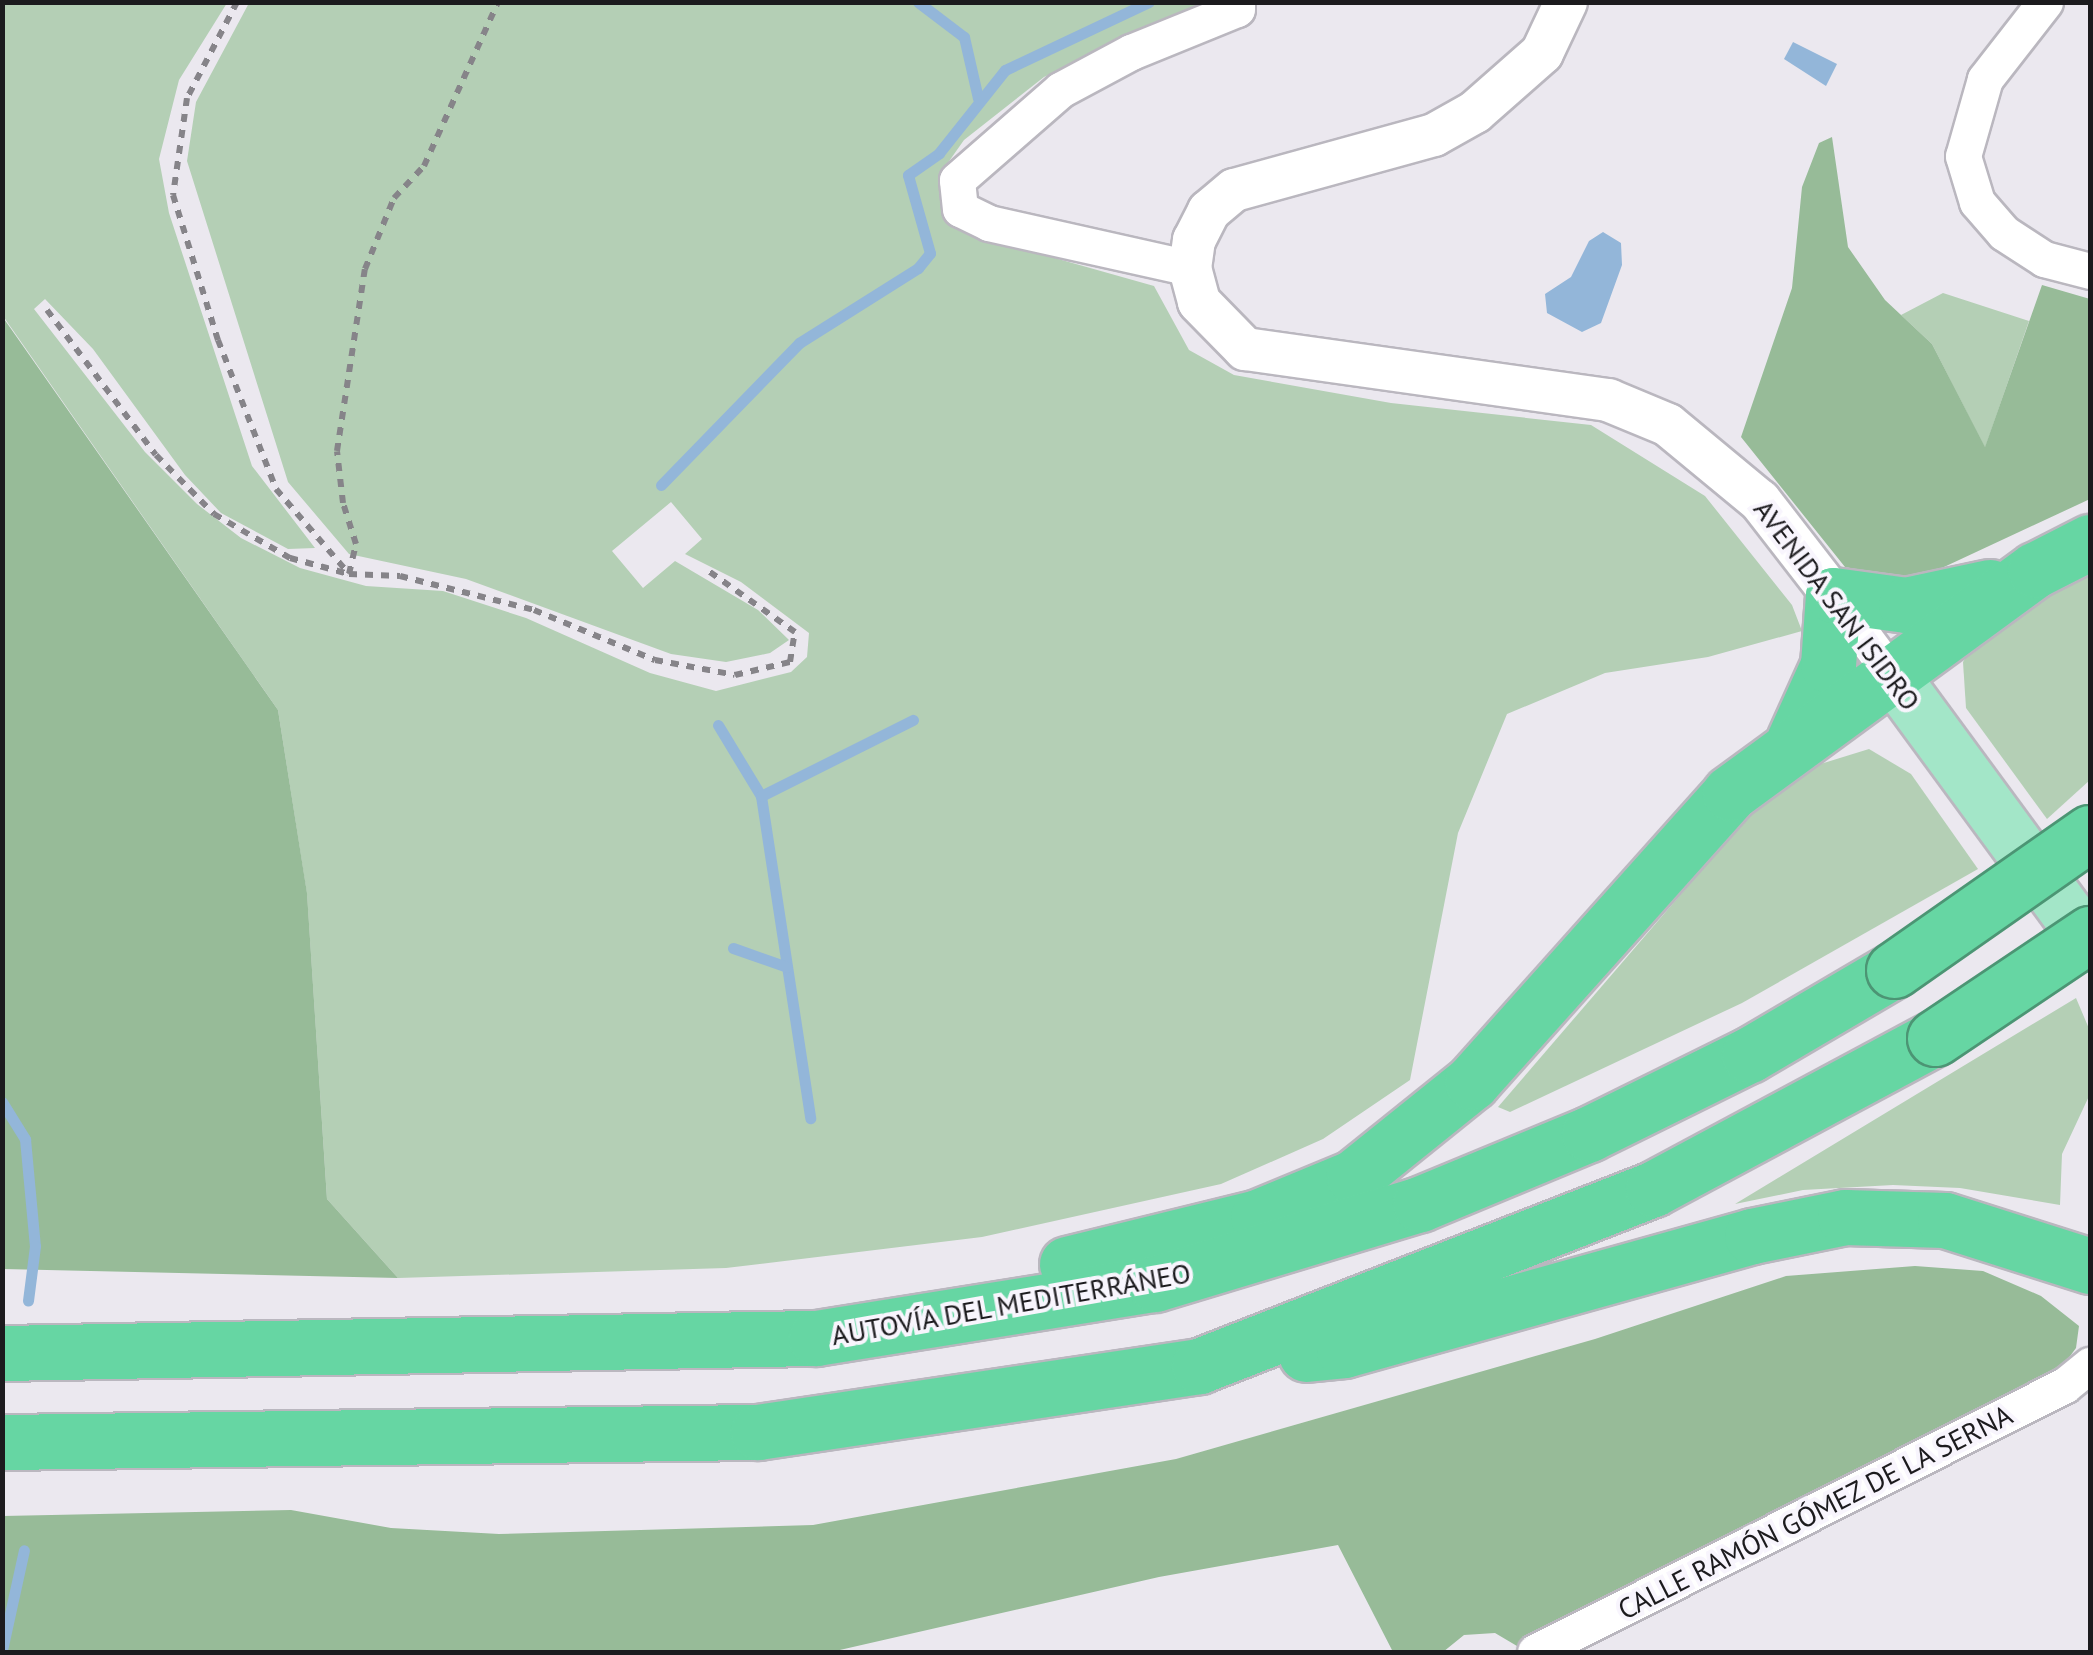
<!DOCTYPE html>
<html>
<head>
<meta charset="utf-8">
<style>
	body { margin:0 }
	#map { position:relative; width:2093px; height:1655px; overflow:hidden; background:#ebe8ef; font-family:"PT Sans",sans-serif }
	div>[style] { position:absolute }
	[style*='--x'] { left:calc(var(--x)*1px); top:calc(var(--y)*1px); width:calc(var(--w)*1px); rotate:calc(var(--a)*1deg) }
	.green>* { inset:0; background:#b4cfb5 }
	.forest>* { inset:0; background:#97bb98 }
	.water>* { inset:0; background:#93b6d9 }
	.stream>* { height:11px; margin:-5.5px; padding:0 5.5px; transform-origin:5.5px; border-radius:5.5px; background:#93b6d9 }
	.path>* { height:6px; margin-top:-3px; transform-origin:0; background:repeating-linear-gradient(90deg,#868489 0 8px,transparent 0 16px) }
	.roads { filter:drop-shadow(2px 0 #bab7bf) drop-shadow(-2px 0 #bab7bf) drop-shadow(0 2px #bab7bf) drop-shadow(0 -2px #bab7bf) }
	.minor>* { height:35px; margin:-17.5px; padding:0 17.5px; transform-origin:17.5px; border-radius:17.5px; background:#fff }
	.tertiary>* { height:42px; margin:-21px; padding:0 21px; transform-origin:21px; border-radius:21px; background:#fff }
	.primary>* { height:52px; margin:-26px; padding:0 26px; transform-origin:26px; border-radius:26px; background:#a3e6c8 }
	.motorway>* { height:55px; margin:-27.5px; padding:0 27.5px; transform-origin:27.5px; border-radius:27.5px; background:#66d6a3 }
	.bridges { filter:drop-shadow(2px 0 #4c9574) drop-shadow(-2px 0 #4c9574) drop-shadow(0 2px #4c9574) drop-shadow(0 -2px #4c9574) }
	.motorway-bridge>* { height:55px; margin:-27.5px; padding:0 27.5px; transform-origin:27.5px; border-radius:27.5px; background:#66d6a3 }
	span { translate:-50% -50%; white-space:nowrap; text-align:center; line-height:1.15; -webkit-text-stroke:8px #f8f5fd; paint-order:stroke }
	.street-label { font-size:28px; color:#1c1b1e }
	.frame { position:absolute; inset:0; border:5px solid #1c1b1e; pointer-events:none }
</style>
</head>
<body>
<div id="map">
	<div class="green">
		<div style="clip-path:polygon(1208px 2px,1044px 77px,964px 140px,940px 174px,940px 202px,973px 235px,1154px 286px,1189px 350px,1234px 375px,1391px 403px,1591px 425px,1705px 496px,1792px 605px,1802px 631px,1708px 657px,1605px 673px,1507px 714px,1458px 833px,1410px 1080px,1323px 1139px,1221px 1184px,982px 1237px,726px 1268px,398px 1278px,327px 1199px,307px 894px,278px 710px,3px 316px,2px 3px,227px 3px,179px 80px,159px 159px,169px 213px,252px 466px,315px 548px,288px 549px,221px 513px,185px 475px,93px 349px,45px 299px,34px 309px,145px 452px,197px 504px,241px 538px,300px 568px,366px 586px,443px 591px,526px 618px,650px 673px,716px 691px,791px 672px,807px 657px,809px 633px,741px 582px,685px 554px,702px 539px,671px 502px,612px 551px,643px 588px,675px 561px,758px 610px,789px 640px,770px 653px,726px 662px,671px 654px,466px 579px,349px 554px,288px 482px,187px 161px,196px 102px,249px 3px)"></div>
		<div style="clip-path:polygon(1943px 293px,2029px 321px,1985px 448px,1932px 344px,1901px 315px)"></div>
		<div style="clip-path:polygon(2090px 563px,2090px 780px,2047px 819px,1966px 708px,1963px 662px,1983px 630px)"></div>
		<div style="clip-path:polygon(1869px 749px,1911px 774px,1978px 869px,1742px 1003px,1510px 1112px,1498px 1107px,1749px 815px,1814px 766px)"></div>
		<div style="clip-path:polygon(2076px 998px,2090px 1031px,2090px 1094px,2062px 1154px,2060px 1205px,1960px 1188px,1893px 1185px,1803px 1190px,1735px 1204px)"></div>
	</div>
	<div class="forest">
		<div style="clip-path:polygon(1832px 137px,1848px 247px,1885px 300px,1932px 344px,1985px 447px,2042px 285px,2090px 299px,2090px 499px,1914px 581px,1845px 567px,1741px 437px,1792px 288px,1802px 187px,1819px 143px)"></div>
		<div style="clip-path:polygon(2px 316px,278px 710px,307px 893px,327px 1199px,398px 1278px,3px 1269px)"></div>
		<div style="clip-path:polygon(1915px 1266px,1983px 1271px,2041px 1296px,2079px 1326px,2076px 1348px,2065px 1363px,1517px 1646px,1495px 1633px,1464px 1635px,1443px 1652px,1393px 1652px,1338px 1545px,1159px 1577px,831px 1652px,3px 1652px,3px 1516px,291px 1510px,391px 1528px,499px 1534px,813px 1525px,1176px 1459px,1595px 1339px,1786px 1276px)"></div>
	</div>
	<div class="water">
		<div style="clip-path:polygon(1793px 42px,1837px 64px,1826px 86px,1784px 59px)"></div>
		<div style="clip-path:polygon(1603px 232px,1621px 243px,1622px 265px,1601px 323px,1582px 332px,1547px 313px,1545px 294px,1571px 277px,1589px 241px)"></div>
	</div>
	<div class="stream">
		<div style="--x:918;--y:2;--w:58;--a:37.3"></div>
		<div style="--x:964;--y:37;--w:63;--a:77.1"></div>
		<div style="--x:661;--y:485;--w:198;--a:-45.8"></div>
		<div style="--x:799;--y:343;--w:141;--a:-32.2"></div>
		<div style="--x:918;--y:268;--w:19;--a:-51"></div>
		<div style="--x:930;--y:253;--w:81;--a:-105.8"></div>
		<div style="--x:908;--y:175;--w:38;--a:-35"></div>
		<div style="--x:939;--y:153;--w:106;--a:-51.5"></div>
		<div style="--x:1005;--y:70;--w:159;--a:-25.3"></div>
		<div style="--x:718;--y:725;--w:83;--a:58.8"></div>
		<div style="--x:761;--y:796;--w:326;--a:81.3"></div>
		<div style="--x:761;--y:796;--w:170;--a:-26.6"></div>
		<div style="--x:733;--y:948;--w:57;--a:19.4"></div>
		<div style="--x:2;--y:1102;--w:44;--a:58.1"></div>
		<div style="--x:25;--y:1139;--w:107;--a:84.7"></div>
		<div style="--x:35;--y:1246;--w:55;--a:97.3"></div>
		<div style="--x:2;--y:1650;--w:102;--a:-77.6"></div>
	</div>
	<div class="path">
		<div style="--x:237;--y:2;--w:108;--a:117.5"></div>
		<div style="--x:187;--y:98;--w:98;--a:98.2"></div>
		<div style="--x:173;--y:195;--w:152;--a:72.8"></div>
		<div style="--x:218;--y:340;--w:160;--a:68.7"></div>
		<div style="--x:276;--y:489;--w:112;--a:49.3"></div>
		<div style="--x:349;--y:574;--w:51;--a:2.2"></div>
		<div style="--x:400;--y:576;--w:138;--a:14.2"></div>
		<div style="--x:534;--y:610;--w:131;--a:22.5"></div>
		<div style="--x:655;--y:660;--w:81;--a:10.6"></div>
		<div style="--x:735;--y:675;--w:57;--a:-13.3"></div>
		<div style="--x:790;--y:662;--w:30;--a:-81"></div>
		<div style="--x:795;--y:632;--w:108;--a:-144.8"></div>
		<div style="--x:47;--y:310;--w:181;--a:53.1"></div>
		<div style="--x:156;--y:455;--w:83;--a:45.5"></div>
		<div style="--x:214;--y:514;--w:88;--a:30.1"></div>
		<div style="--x:290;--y:558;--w:61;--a:15.2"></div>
		<div style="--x:349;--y:574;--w:31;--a:-77"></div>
		<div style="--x:356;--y:544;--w:43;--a:-107.6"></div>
		<div style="--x:343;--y:503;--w:52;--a:-96.6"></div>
		<div style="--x:337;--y:451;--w:184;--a:-81.3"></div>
		<div style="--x:365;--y:269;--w:77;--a:-67.8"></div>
		<div style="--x:394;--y:198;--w:44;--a:-46.8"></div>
		<div style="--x:424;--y:166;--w:180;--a:-65.7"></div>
	</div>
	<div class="roads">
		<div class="minor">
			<div style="--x:2045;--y:2;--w:98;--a:127.9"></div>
			<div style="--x:1985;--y:79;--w:80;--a:105.9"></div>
			<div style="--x:1963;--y:156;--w:48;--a:73.1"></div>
			<div style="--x:1977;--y:202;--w:41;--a:48.9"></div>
			<div style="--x:2004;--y:233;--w:48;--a:33"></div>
			<div style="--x:2044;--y:259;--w:48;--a:14.6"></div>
			<div style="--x:1190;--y:268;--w:206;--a:-167.4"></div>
			<div style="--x:989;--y:223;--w:32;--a:-154"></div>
			<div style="--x:960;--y:209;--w:29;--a:-96"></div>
			<div style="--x:957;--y:180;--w:137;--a:-41.1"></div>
			<div style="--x:1060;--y:90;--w:81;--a:-28.2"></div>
			<div style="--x:1131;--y:52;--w:114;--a:-22.1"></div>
			<div style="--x:1237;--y:9;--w:7;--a:-90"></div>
			<div style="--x:1833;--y:595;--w:97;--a:53.4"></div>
			<div style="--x:1535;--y:1652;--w:593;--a:-26.74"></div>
			<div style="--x:2065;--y:1385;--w:32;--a:-39"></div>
		</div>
		<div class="tertiary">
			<div style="--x:1566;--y:2;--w:56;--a:115.2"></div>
			<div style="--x:1542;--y:53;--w:89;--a:138.6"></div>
			<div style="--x:1475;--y:112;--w:47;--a:150.7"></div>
			<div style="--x:1434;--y:135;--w:207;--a:164.6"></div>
			<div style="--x:1234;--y:190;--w:33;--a:140"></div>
			<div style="--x:1209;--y:211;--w:33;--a:117"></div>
			<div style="--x:1194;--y:240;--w:28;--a:98"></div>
			<div style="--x:1190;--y:268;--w:35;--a:75"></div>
			<div style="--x:1199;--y:302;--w:66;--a:45.6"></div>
			<div style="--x:1245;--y:349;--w:367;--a:8"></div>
			<div style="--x:1608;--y:400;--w:65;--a:22.6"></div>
			<div style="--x:1668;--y:425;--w:119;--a:39.6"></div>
			<div style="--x:1760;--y:501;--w:119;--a:52.2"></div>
		</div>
		<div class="primary">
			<div style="--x:1891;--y:673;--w:336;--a:53.7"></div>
		</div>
		<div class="motorway">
			<div style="--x:1794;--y:740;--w:82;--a:-65.6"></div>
			<div style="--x:1828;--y:665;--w:70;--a:-85.9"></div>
			<div style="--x:1833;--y:595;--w:74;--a:7.8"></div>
			<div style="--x:1906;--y:605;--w:86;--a:-12.1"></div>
			<div style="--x:1067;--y:1264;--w:197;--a:-13.8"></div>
			<div style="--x:1258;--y:1217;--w:104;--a:-22.6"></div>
			<div style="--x:1354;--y:1177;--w:151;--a:-38.8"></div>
			<div style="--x:1472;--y:1082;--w:387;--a:-48.2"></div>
			<div style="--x:1730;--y:793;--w:378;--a:-36.2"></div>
			<div style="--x:2035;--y:570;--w:62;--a:-27"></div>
			<div style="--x:2;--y:1353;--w:814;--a:-1.06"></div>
			<div style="--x:816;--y:1338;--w:343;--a:-9.1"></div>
			<div style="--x:1155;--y:1284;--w:277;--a:-16.8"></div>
			<div style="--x:1420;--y:1204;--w:183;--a:-22.5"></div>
			<div style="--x:1589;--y:1134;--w:178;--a:-26.3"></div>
			<div style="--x:1749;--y:1055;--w:168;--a:-30.4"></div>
			<div style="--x:1306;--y:1354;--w:38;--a:-6"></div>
			<div style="--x:1344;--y:1350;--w:424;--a:-15.6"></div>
			<div style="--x:1752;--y:1236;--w:95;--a:-11.5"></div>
			<div style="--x:1845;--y:1217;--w:100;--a:1.7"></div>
			<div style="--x:1945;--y:1220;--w:152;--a:17.6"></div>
			<div style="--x:2;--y:1442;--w:756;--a:-0.76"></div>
			<div style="--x:758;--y:1432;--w:446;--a:-8.5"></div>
			<div style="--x:1199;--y:1366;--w:487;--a:-21.3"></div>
			<div style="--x:1653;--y:1189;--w:320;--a:-28.2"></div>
		</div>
	</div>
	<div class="bridges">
		<div class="motorway-bridge">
			<div style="--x:1894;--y:970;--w:239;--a:-35"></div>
			<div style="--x:1935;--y:1038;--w:187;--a:-33.9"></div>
		</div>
	</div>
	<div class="street-label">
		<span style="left:1837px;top:605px;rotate:53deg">AVENIDA SAN ISIDRO</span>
		<span style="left:1011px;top:1304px;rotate:-10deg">AUTOVÍA DEL MEDITERRÁNEO</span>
		<span style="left:1815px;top:1512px;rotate:-27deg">CALLE RAMÓN GÓMEZ DE LA SERNA</span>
	</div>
	<div class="frame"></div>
</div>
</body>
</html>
